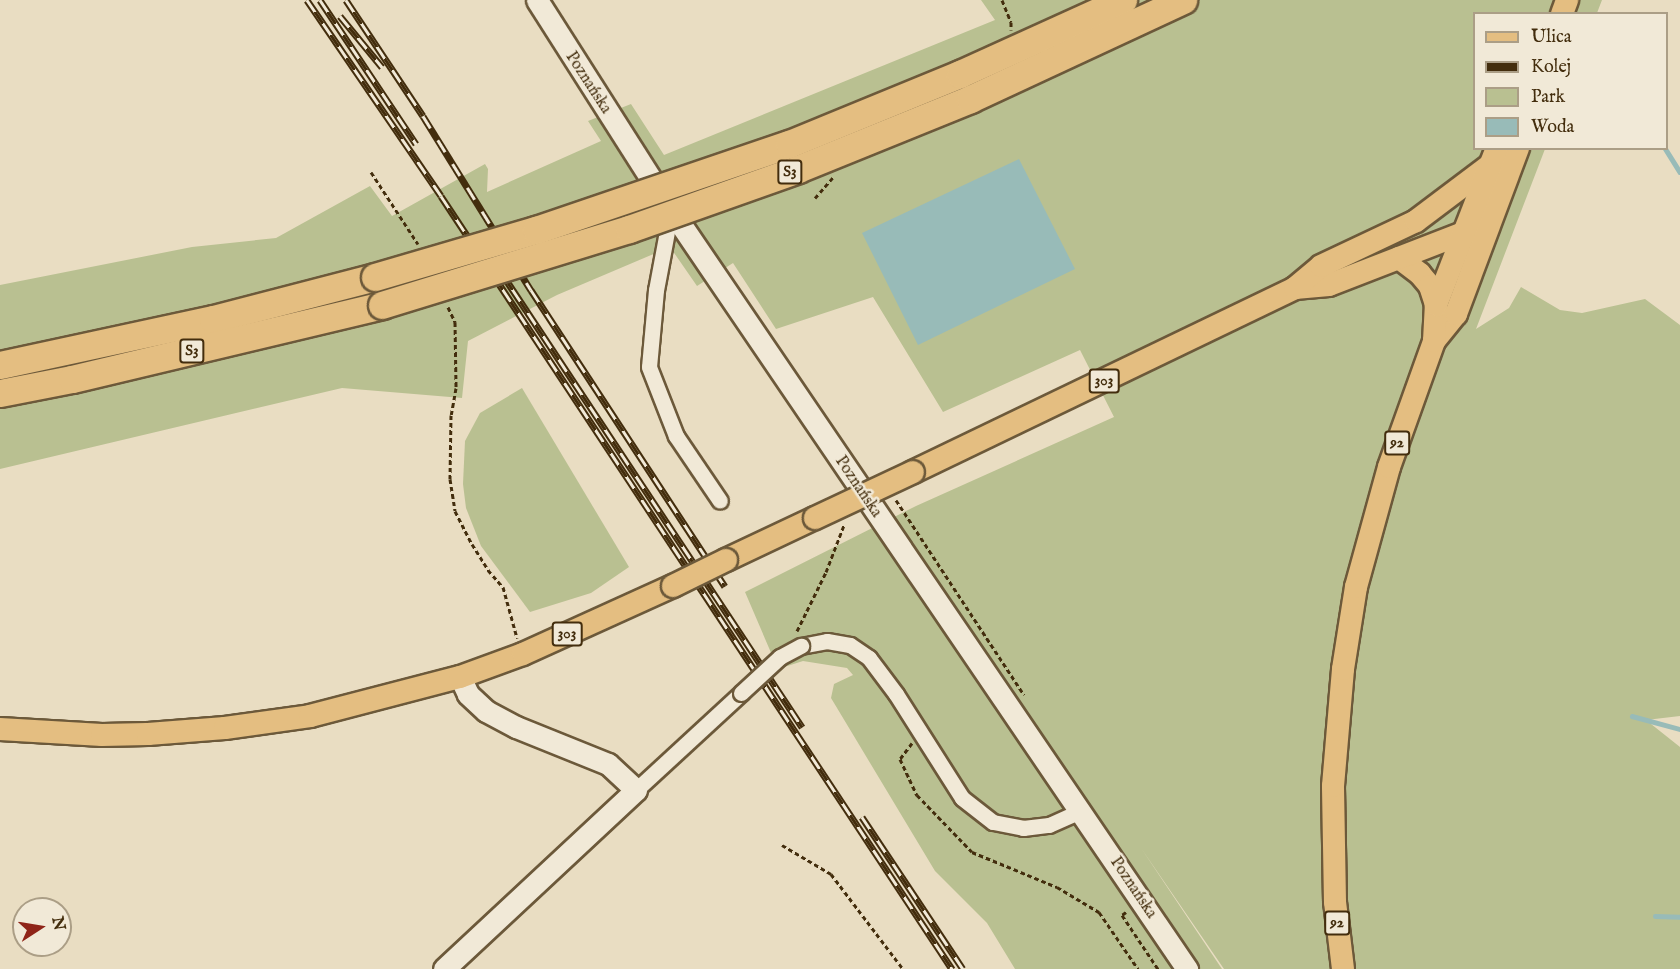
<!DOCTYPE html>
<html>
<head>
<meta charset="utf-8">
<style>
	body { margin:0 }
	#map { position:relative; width:1680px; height:969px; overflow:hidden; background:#e9ddc2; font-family:"IM FELL English",serif }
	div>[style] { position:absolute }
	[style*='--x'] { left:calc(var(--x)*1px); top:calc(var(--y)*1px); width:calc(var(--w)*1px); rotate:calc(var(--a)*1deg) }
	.green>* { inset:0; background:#b9c091 }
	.water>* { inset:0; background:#98bbb8 }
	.stream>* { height:4.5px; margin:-2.25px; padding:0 2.25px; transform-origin:2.25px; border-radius:2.25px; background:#98bbb8 }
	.path>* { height:3px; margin-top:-1.5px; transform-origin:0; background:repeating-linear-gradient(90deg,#432d0d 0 4.5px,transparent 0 7.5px) }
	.roads { filter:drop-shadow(2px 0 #6c593a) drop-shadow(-2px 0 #6c593a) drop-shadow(0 2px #6c593a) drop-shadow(0 -2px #6c593a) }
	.street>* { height:15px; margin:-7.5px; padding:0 7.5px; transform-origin:7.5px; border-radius:7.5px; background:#f1e9d7 }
	.secondary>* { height:21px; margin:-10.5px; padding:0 10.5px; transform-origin:10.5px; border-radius:10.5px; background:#f1e9d7 }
	.primary>* { height:22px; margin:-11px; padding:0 11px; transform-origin:11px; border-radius:11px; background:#e4be81 }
	.highway>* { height:27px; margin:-13.5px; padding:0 13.5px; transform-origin:13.5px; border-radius:13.5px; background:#e4be81 }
	.rail>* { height:7px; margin-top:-3.5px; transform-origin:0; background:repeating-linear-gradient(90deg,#f1e9d7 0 14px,#432d0d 0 28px); box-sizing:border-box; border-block:2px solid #432d0d }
	.bridges { filter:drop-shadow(2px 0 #6c593a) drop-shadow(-2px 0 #6c593a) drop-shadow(0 2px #6c593a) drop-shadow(0 -2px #6c593a) }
	.street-bridge>* { height:15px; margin:-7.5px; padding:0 7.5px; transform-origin:7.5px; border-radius:7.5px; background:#f1e9d7 }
	.primary-bridge>* { height:22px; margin:-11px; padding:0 11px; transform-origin:11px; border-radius:11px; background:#e4be81 }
	.highway-bridge>* { height:27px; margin:-13.5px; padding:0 13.5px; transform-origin:13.5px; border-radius:13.5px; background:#e4be81 }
	span { translate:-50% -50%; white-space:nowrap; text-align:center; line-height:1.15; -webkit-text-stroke:5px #f1e9d7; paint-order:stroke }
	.shield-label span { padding:2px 4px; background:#f1e9d7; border:2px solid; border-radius:4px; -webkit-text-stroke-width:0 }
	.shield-label { font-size:15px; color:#432d0d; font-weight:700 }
	.street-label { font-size:16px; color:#432d0d }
	.legend { position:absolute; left:1473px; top:12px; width:195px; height:138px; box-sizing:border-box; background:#f1e9d7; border:2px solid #ab9e86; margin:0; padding:8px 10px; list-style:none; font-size:18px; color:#432d0d }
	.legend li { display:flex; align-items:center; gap:12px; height:30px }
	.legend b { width:30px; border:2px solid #ab9e86 }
	.north { position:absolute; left:12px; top:897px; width:60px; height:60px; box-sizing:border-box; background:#f1e9d7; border:2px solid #ab9e86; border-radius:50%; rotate:78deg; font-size:16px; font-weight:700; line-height:24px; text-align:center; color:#432d0d }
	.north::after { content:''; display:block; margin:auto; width:21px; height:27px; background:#8f2418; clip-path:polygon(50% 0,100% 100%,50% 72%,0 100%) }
</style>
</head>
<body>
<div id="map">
	<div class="green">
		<div style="clip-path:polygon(981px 0,1602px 0,1597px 13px,1474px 14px,1474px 148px,1545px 149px,1476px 329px,1509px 308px,1521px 287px,1560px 310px,1582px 313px,1645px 299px,1680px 325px,1680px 716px,1646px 720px,1680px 747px,1680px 969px,1224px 969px,1141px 848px,1222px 969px,1015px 969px,987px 923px,935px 871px,831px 698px,834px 684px,853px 675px,847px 668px,803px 661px,778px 669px,745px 592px,916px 506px,1114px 417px,1080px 350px,943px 412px,873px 297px,776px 329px,733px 263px,697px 286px,670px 247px,557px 295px,468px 341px,462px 398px,342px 388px,0 469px,0 285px,192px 247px,276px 238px,370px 186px,392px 216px,485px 164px,488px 169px,487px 192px,601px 141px,588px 121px,631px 104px,664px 155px,995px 20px)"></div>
		<div style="clip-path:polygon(522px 388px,629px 567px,591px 593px,530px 612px,481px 546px,466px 508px,463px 484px,465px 441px,480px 413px)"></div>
	</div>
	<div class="water">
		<div style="clip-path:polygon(1019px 159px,1075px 269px,918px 345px,862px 233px)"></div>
	</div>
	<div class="stream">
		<div style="--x:1665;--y:148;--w:28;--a:58"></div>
		<div style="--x:1632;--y:716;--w:50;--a:15.2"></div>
		<div style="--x:1655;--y:916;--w:25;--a:2"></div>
	</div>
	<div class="path">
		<div style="--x:1002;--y:0;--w:24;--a:68"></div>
		<div style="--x:1011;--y:22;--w:8;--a:90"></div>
		<div style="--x:371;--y:172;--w:86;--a:56.9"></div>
		<div style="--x:815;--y:198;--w:28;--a:-49"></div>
		<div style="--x:448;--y:307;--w:17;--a:65"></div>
		<div style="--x:455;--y:322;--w:66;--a:89.1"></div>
		<div style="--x:456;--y:388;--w:27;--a:100"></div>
		<div style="--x:451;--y:415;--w:64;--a:90.9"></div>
		<div style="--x:450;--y:479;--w:32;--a:81"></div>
		<div style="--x:455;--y:511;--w:37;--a:63"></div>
		<div style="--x:472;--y:544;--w:31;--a:58"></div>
		<div style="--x:488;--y:570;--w:23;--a:49"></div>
		<div style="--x:503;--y:587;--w:53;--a:74.6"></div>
		<div style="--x:896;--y:500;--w:233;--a:56.7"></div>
		<div style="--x:797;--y:631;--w:66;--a:-63.8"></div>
		<div style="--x:826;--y:572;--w:50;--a:-69"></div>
		<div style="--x:912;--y:743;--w:20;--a:127"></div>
		<div style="--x:900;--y:759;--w:40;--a:65"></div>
		<div style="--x:917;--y:795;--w:79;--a:46"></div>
		<div style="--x:972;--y:852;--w:92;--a:22.4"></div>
		<div style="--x:1057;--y:887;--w:49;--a:30.8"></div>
		<div style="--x:1099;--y:912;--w:69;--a:55.6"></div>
		<div style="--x:782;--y:845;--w:57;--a:30.6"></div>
		<div style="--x:831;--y:874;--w:119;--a:52.8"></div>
		<div style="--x:1126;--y:912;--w:5;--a:143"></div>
		<div style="--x:1122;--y:915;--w:65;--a:56.3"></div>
	</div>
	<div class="roads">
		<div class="street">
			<div style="--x:671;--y:210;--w:81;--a:100.6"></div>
			<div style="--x:656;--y:290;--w:77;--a:95.2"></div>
			<div style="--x:649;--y:367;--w:74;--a:68.6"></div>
			<div style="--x:676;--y:436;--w:78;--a:55.9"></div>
			<div style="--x:801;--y:646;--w:26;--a:-11"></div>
			<div style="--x:827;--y:641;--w:23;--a:10"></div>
			<div style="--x:850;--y:645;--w:23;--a:34"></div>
			<div style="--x:869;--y:658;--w:45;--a:53.1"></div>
			<div style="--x:896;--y:694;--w:123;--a:57.6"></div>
			<div style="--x:962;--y:798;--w:39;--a:38"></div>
			<div style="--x:993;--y:822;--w:31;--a:11"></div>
			<div style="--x:1023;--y:828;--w:26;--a:-7"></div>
			<div style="--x:1049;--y:825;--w:34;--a:-24"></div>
			<div style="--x:636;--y:790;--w:143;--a:-42.7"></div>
		</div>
		<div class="secondary">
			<div style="--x:537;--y:0;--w:249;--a:57.5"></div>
			<div style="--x:671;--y:210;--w:918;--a:55.79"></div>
			<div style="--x:444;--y:969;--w:262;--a:-43"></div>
			<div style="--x:636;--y:790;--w:38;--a:-137"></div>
			<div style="--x:608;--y:764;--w:99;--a:-158.1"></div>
			<div style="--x:516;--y:727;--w:34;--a:-152"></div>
			<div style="--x:486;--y:711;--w:25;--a:-137"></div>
			<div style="--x:468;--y:694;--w:19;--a:-115"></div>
		</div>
		<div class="primary">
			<div style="--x:1562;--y:14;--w:15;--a:-70"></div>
			<div style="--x:1399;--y:258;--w:26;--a:37"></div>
			<div style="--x:1420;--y:274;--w:16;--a:50"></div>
			<div style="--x:1430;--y:286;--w:20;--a:72"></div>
			<div style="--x:1295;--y:288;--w:34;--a:-5"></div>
			<div style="--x:1329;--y:285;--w:144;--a:-21.2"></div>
			<div style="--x:1434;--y:341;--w:35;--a:-51"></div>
			<div style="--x:1456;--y:314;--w:177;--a:-69.5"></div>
			<div style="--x:913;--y:472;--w:424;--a:-25.7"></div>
			<div style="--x:1295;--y:288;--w:34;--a:-40"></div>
			<div style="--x:1321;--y:266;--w:105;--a:-25.3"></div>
			<div style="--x:1416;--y:221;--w:91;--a:-37"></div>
			<div style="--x:726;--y:560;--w:98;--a:-25.3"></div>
			<div style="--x:0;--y:729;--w:102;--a:3.4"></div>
			<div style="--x:102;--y:735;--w:46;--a:-1.2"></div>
			<div style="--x:148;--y:734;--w:77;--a:-4.5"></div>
			<div style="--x:225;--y:728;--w:86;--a:-8"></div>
			<div style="--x:310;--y:716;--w:155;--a:-14.6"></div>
			<div style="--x:460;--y:677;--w:67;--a:-20.1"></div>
			<div style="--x:523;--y:654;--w:165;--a:-24.4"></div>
			<div style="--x:1343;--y:969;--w:67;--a:-96.8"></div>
			<div style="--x:1335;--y:902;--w:116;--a:-91"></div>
			<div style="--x:1333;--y:786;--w:117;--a:-85.1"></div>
			<div style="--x:1343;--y:669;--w:83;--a:-81"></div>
			<div style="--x:1356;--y:587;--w:124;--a:-74.6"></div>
			<div style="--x:1389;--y:467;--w:134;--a:-70.3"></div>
			<div style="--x:1434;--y:341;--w:36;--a:-87"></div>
			<div style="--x:1436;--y:305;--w:168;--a:-68.8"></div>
		</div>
		<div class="highway">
			<div style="--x:0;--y:365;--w:218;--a:-12.2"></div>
			<div style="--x:213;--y:319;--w:167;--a:-14.5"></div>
			<div style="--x:0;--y:393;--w:73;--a:-11"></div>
			<div style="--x:72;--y:379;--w:319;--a:-13.4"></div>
		</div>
	</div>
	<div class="rail">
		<div style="--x:307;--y:0;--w:237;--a:55.6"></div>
		<div style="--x:441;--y:196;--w:927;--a:56.53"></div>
		<div style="--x:320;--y:0;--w:173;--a:56.3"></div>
		<div style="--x:346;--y:0;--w:139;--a:56.4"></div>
		<div style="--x:423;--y:116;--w:205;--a:58.2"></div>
		<div style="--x:531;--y:290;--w:354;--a:56.8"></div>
		<div style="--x:340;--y:16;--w:66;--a:50.5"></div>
		<div style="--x:497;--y:266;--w:553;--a:56.51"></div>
		<div style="--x:862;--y:817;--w:182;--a:56.4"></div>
	</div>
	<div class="bridges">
		<div class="street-bridge">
			<div style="--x:741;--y:693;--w:53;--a:-42.7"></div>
			<div style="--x:780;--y:657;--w:24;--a:-28"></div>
		</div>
		<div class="primary-bridge">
			<div style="--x:815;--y:518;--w:108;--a:-25.1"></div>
			<div style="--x:673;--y:586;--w:59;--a:-26.1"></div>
		</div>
		<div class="highway-bridge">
			<div style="--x:375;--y:277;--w:168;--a:-16.3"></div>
			<div style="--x:536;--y:230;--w:267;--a:-18.8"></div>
			<div style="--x:789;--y:144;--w:185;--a:-22.3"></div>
			<div style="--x:960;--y:74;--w:179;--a:-24.4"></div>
			<div style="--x:382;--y:305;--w:258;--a:-17.1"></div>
			<div style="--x:629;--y:229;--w:179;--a:-19.5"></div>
			<div style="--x:798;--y:169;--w:186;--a:-22.1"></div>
			<div style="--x:970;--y:99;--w:235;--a:-24.9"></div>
		</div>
	</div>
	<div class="shield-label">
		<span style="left:790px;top:172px">S3</span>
		<span style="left:192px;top:351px">S3</span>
		<span style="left:1104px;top:381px">303</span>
		<span style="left:1397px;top:443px">92</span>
		<span style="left:567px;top:634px">303</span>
		<span style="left:1337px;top:923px">92</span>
	</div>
	<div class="street-label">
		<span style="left:588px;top:83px;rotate:57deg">Poznańska</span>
		<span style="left:858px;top:487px;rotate:56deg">Poznańska</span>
		<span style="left:1133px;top:888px;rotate:56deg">Poznańska</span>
	</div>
	<ul class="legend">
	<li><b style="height:8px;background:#e4be81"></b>Ulica</li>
	<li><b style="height:8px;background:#432d0d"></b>Kolej</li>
	<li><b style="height:16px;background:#b9c091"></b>Park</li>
	<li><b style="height:16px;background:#98bbb8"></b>Woda</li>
	</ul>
	<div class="north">N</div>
</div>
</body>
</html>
